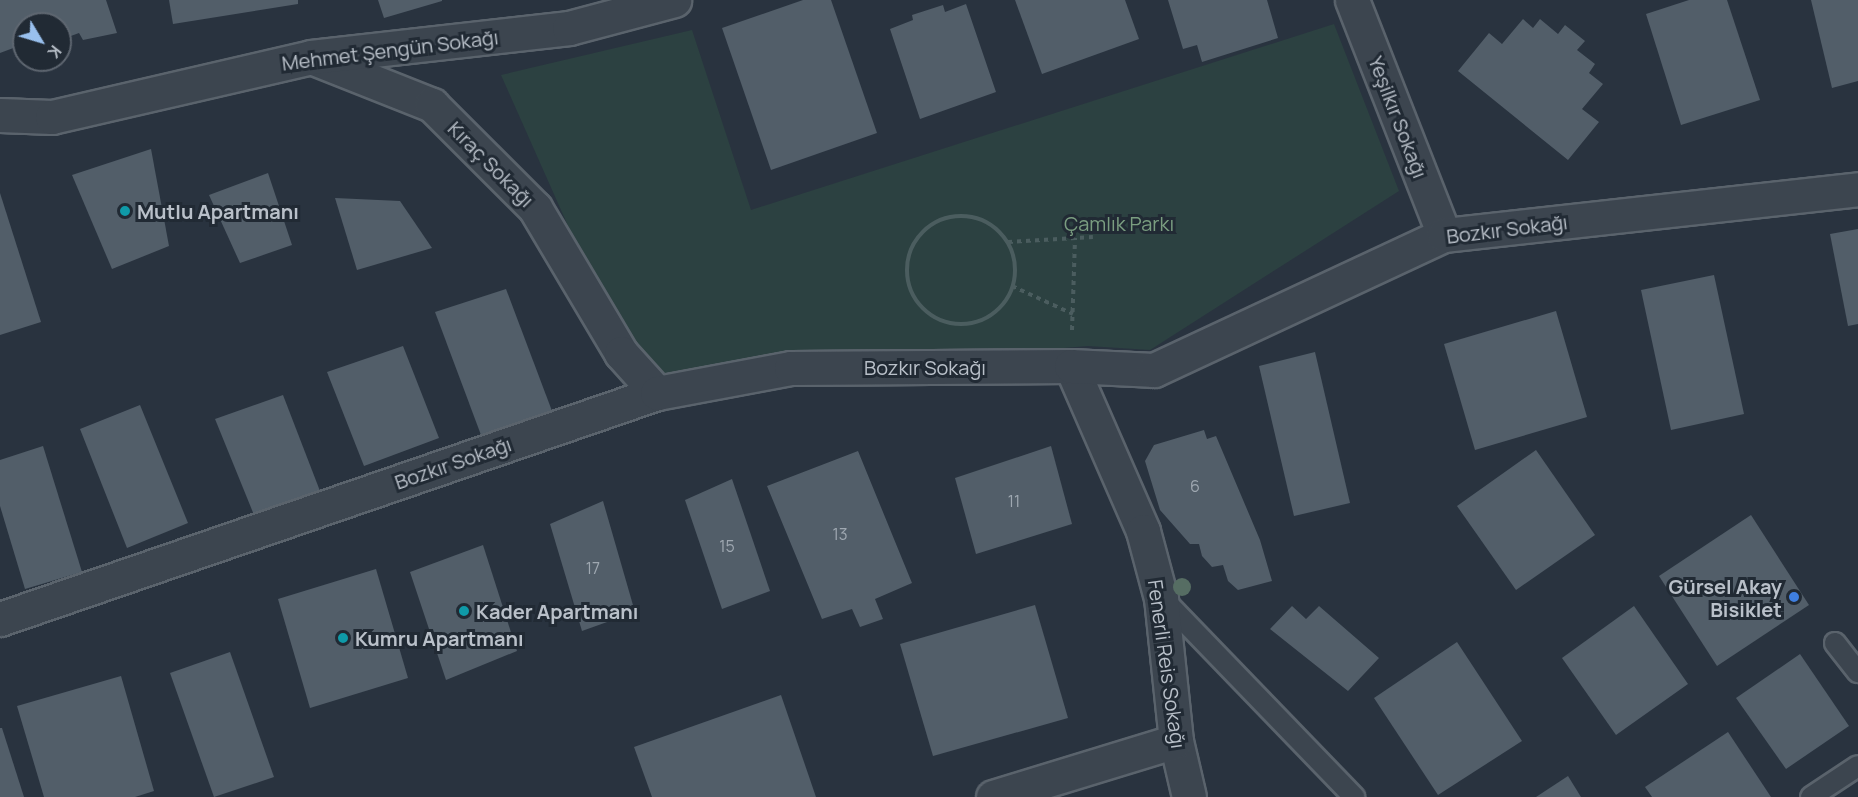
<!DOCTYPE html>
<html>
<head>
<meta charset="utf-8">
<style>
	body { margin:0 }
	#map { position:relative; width:1858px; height:797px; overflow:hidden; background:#29333f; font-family:Manrope,sans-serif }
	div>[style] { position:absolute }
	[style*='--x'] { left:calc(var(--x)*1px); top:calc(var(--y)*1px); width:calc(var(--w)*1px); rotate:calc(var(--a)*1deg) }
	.green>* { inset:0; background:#2c4141 }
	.building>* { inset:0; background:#525e69 }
	.path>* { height:4px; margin-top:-2px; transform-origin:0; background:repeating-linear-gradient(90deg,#4b5d5f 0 4.5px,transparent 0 9px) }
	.path>.ring { margin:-2px; padding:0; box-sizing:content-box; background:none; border:4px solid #4b5d5f; border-radius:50% }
	.roads { filter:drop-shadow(2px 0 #5a636c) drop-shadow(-2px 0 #5a636c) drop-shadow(0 2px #5a636c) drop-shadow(0 -2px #5a636c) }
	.service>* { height:20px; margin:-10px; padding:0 10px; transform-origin:10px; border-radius:10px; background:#3c454f }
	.minor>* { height:33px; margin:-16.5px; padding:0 16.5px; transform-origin:16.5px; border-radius:16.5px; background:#3c454f }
	.trees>* { width:18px; height:18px; margin:-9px; border-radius:50%; background:#566d63 }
	.dots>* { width:16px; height:16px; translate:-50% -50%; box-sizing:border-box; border:3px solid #212a34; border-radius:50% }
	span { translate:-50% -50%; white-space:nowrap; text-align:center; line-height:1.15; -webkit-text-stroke:6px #212a34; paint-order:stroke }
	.number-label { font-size:16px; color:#9fa8b1 }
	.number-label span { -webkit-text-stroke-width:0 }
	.street-label { font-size:20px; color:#b9c0c9 }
	.poi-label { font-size:20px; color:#b9c0c9; font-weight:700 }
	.left { translate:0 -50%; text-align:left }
	.right { translate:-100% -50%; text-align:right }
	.park-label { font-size:20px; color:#7a9d80 }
	.north { position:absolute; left:12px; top:12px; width:60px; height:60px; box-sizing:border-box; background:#212a34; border:2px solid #5e6670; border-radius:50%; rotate:128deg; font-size:16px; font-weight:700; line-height:24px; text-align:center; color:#b9c0c9 }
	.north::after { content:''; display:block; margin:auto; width:21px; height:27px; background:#99c0ee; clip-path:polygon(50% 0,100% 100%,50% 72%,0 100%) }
</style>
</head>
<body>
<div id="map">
	<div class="green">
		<div style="clip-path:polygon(1334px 24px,1399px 191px,1150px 350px,1088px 346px,671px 381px,651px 368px,597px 291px,501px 75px,692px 30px,751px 210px)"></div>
	</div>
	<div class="building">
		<div style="clip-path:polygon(0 0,106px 0,117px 33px,83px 40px,79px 33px,60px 40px,60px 24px,24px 24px,24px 44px,0 53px)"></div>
		<div style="clip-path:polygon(169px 0,298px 0,298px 4px,173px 24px)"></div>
		<div style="clip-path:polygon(378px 0,442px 0,442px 1px,384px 18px)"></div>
		<div style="clip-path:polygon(803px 0,831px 0,877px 133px,771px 170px,722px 28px)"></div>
		<div style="clip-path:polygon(1015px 0,1125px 0,1139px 39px,1042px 74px)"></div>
		<div style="clip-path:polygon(1168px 0,1267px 0,1278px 38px,1202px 62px,1197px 45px,1183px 49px)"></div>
		<div style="clip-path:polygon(1689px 0,1727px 0,1760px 100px,1681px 125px,1646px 14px)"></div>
		<div style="clip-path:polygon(1811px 0,1858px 0,1858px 81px,1832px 88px)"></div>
		<div style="clip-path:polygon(966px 4px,996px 92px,920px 119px,890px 29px,913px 20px,912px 15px,943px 5px,945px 12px)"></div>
		<div style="clip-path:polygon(1523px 19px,1533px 28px,1540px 19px,1558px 34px,1565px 25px,1585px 41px,1577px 50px,1595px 64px,1589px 73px,1603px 84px,1582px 109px,1599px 122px,1568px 160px,1458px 71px,1489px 33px,1502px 44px)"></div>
		<div style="clip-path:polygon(151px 149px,169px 246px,112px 269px,72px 175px)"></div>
		<div style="clip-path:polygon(268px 173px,292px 245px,240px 263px,209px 195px)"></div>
		<div style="clip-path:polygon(0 193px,41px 322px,0 335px)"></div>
		<div style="clip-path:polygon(335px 198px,400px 201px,432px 248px,357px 270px)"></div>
		<div style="clip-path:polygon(1858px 229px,1858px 324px,1848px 326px,1830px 234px)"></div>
		<div style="clip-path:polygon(1714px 275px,1744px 414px,1671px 430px,1641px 290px)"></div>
		<div style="clip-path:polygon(506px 289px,552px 411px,481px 435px,435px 312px)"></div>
		<div style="clip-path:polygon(1556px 311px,1587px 417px,1475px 450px,1444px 344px)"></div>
		<div style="clip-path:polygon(403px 346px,439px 438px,364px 466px,327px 372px)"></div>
		<div style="clip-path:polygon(1315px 352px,1350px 503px,1294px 516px,1259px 366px)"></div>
		<div style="clip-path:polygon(283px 395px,320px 491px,254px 515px,215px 419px)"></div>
		<div style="clip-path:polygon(140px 405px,188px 523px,127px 548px,80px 429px)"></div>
		<div style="clip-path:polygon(1204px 430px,1207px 439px,1216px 436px,1260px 540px,1272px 581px,1238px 590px,1228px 581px,1223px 565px,1212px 567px,1202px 556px,1199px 544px,1190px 544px,1160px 510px,1145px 461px,1154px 445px)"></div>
		<div style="clip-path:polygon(43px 446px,82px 572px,25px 589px,0 506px,0 460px)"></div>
		<div style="clip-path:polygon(1051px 446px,1072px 524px,976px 554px,955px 478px)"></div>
		<div style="clip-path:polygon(1536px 450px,1595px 535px,1516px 590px,1457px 506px)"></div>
		<div style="clip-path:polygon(858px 451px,912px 583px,875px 599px,883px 619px,860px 627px,852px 609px,822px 619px,767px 486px)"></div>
		<div style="clip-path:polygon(732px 479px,770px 591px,722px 609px,685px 500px)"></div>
		<div style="clip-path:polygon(603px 501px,635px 612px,582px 631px,550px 524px)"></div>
		<div style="clip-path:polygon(1751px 515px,1809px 605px,1717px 666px,1659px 576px)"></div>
		<div style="clip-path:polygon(483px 545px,517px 651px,446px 680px,410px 572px)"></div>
		<div style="clip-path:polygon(376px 569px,408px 678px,310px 708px,278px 599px)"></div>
		<div style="clip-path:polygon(1035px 605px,1068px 718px,933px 756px,900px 644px)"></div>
		<div style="clip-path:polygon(1292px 606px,1306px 619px,1319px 606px,1379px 658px,1348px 691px,1270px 629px)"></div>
		<div style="clip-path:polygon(1634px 606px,1688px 684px,1616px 735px,1562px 658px)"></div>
		<div style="clip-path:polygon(1457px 642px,1522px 741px,1438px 795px,1374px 698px)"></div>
		<div style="clip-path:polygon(230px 652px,274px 777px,214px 797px,170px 673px)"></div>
		<div style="clip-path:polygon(1800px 654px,1849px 726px,1786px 769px,1736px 698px)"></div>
		<div style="clip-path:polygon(121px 676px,154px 791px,135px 797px,44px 797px,17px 706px)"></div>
		<div style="clip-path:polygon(781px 695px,816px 797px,652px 797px,634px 747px)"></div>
		<div style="clip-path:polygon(0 728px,2px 728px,24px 797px,0 797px)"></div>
		<div style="clip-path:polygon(1728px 732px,1771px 797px,1652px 797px,1645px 787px)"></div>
		<div style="clip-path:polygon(1568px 776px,1581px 797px,1536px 797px)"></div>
	</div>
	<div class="path">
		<div class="ring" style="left:907px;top:216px;width:104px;height:104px"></div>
		<div style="--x:1008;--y:242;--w:85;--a:-3.4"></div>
		<div style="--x:1012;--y:286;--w:67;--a:24.7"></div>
		<div style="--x:1072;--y:330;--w:92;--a:-88.1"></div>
	</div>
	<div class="roads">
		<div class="service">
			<div style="--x:1162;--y:598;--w:277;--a:46"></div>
			<div style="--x:1835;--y:643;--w:37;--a:52"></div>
			<div style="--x:1811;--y:797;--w:56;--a:-33.4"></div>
		</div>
		<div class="minor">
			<div style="--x:1352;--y:0;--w:252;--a:68.6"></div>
			<div style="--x:316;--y:59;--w:125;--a:21.6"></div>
			<div style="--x:432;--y:105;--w:146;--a:45"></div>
			<div style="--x:535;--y:208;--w:169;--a:59.3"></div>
			<div style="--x:621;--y:353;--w:54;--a:48"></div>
			<div style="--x:0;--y:115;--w:52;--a:2.2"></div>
			<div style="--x:52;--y:117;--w:266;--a:-13"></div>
			<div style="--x:311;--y:57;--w:260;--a:-6.4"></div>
			<div style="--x:569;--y:28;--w:109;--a:-14.9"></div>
			<div style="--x:1071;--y:366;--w:180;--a:66.4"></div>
			<div style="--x:1143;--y:531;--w:69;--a:75"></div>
			<div style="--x:1161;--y:598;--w:144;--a:84"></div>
			<div style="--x:1176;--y:741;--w:57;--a:76.9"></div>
			<div style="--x:0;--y:619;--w:695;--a:-18.98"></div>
			<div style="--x:657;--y:393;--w:136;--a:-10.6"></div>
			<div style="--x:791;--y:368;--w:280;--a:-0.4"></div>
			<div style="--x:1071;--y:366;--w:83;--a:2.8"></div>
			<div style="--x:1154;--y:370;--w:320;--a:-25"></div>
			<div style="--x:1444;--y:235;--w:417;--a:-6.3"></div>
			<div style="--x:993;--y:797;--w:191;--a:-17"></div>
		</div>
	</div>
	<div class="trees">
		<div style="left:1182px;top:587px"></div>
	</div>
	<div class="dots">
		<div style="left:125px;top:211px;background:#0f9aa8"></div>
		<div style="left:1794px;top:597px;background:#3f7fe0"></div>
		<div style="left:464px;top:611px;background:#0f9aa8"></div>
		<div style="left:343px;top:638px;background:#0f9aa8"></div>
	</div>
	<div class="number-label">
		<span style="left:1195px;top:486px">6</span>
		<span style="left:1014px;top:501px">11</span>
		<span style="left:840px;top:534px">13</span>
		<span style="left:727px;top:546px">15</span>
		<span style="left:593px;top:568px">17</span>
	</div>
	<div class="street-label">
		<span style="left:390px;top:50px;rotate:-7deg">Mehmet Şengün Sokağı</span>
		<span style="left:1398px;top:117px;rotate:69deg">Yeşilkır Sokağı</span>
		<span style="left:491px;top:164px;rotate:45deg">Kıraç Sokağı</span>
		<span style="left:1507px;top:229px;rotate:-7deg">Bozkır Sokağı</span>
		<span style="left:925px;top:367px">Bozkır Sokağı</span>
		<span style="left:453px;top:463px;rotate:-19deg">Bozkır Sokağı</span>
		<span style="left:1167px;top:664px;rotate:82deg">Fenerli Reis Sokağı</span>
	</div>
	<div class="poi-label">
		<span class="left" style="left:137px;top:211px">Mutlu Apartmanı</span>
		<span class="right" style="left:1782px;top:598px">Gürsel Akay<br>Bisiklet</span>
		<span class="left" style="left:476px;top:611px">Kader Apartmanı</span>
		<span class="left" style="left:355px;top:638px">Kumru Apartmanı</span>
	</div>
	<div class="park-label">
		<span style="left:1119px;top:223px">Çamlık Parkı</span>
	</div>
	<div class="north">K</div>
</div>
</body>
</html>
